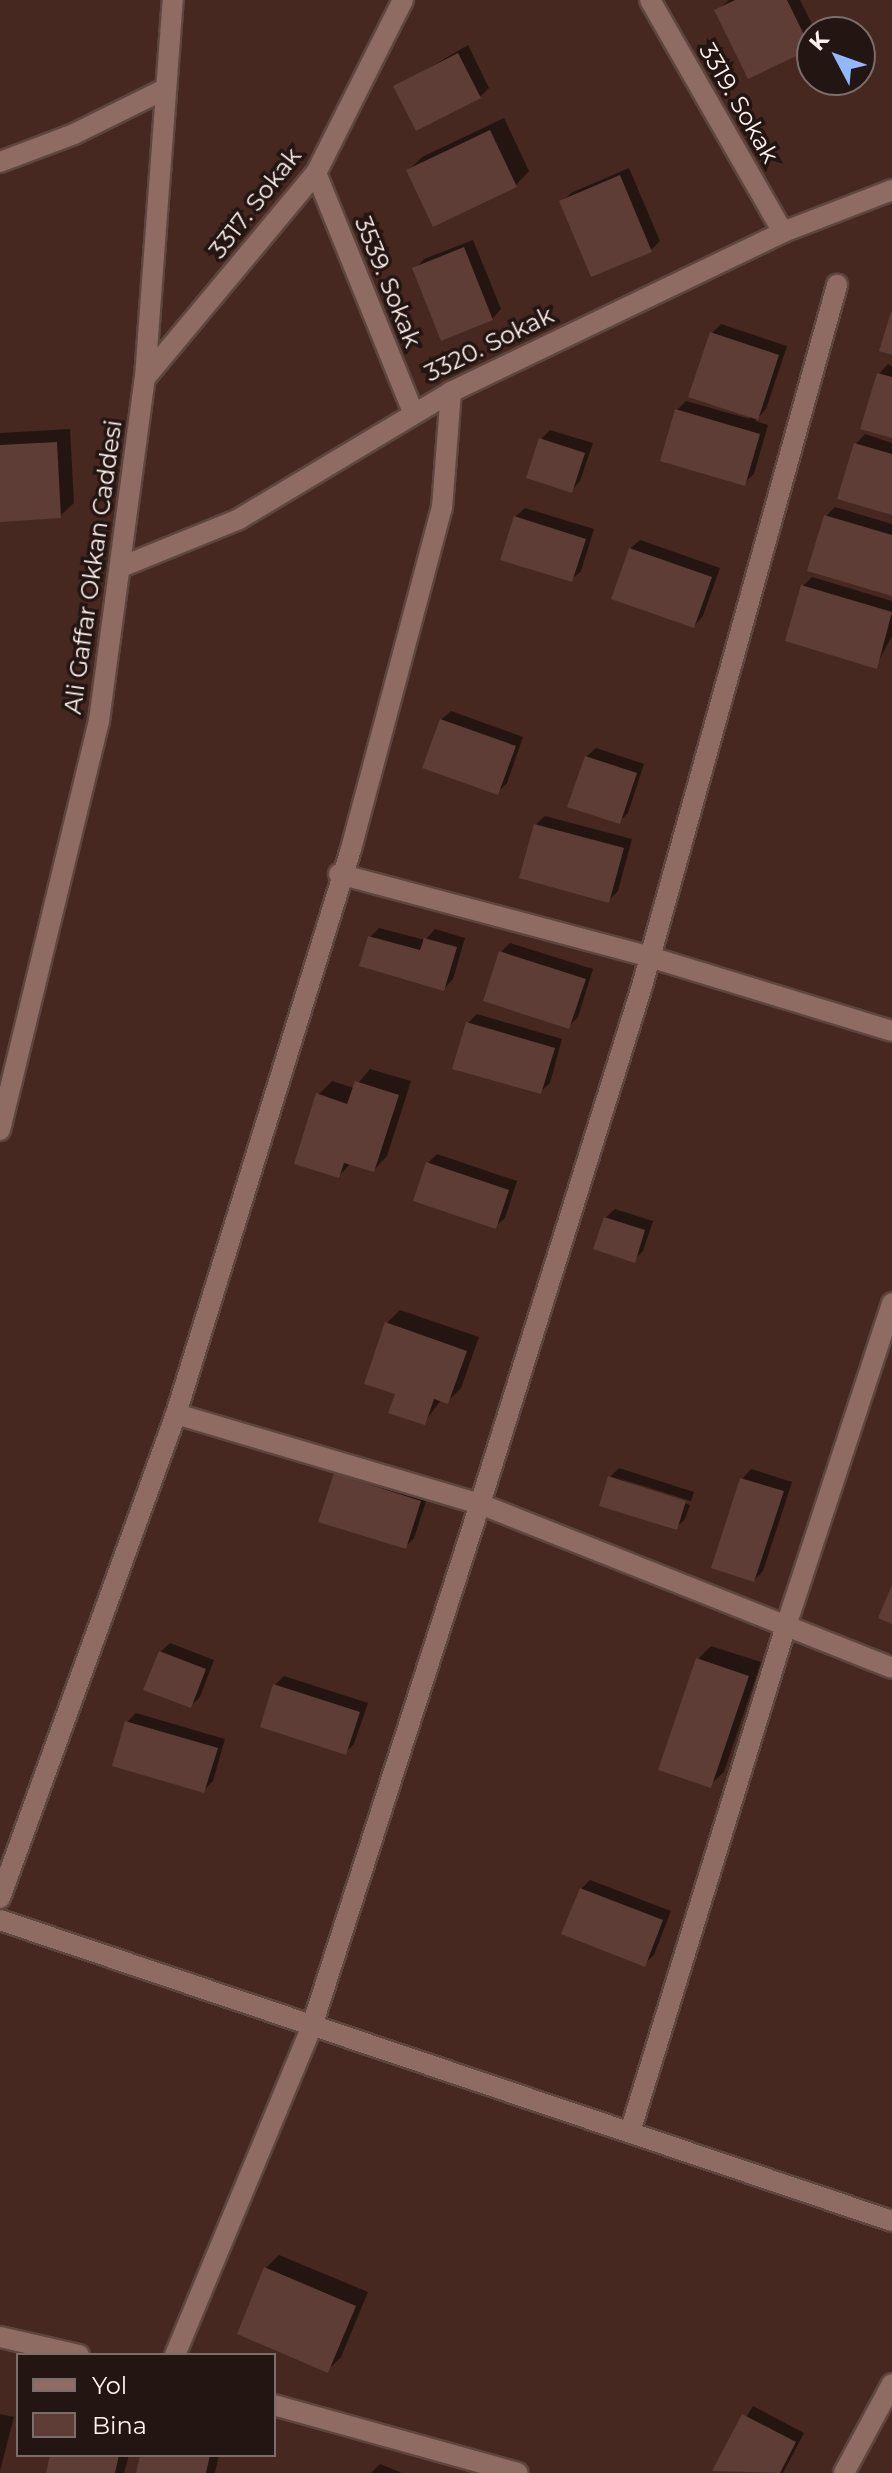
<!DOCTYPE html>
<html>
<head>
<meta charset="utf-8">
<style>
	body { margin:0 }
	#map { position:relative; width:892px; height:2473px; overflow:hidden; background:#462820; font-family:Montserrat,sans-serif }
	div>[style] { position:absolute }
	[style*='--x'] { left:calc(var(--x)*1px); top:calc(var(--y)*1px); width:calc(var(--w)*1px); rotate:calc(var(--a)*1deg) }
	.shadow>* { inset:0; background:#0007 }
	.building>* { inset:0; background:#5d3d35 }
	.roads { filter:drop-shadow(2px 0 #5e4640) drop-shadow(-2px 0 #5e4640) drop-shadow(0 2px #5e4640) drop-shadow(0 -2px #5e4640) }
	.street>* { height:20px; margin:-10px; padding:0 10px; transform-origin:10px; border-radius:10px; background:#8f6c63 }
	.secondary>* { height:20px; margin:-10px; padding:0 10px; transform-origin:10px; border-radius:10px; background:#8f6c63 }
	span { translate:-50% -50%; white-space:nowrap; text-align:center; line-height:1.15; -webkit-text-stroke:7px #231511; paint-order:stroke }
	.street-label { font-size:24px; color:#fef2ef }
	.legend { position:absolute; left:16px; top:2353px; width:260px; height:104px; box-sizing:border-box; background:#231511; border:2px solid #7b6d6a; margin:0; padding:10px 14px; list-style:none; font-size:24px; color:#fef2ef }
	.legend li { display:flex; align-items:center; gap:16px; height:40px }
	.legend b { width:40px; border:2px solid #7b6d6a }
	.north { position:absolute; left:796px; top:16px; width:80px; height:80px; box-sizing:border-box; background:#231511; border:2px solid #7b6d6a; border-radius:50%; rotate:311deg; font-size:22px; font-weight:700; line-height:32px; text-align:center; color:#fef2ef }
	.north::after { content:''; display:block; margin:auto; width:28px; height:36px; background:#92b7fd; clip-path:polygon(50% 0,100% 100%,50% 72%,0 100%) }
</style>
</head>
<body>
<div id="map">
	<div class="shadow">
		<div style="clip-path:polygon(729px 0,800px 0,816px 32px,812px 45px,717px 10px)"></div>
		<div style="clip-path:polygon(468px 45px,489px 88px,480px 97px,396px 87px)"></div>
		<div style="clip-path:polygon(504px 118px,529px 171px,516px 185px,408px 171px,422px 157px)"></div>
		<div style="clip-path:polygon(629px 168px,660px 241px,651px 250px,562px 202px,571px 193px)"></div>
		<div style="clip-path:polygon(473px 240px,501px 309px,492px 319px,415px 269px,424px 259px)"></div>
		<div style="clip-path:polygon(721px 324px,787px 346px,766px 409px,755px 421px,768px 425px,754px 474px,744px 483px,677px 410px,686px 401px,750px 419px,712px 333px)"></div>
		<div style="clip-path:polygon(888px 364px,892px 366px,892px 436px,879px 374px)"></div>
		<div style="clip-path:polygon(70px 429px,74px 503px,60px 516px,0 520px,0 433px)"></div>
		<div style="clip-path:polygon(550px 430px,593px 443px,580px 481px,571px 491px,541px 439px)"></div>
		<div style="clip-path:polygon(865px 434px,892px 443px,892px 513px,856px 444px)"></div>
		<div style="clip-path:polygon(835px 507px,892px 524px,892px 594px,826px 516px)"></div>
		<div style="clip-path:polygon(525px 508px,594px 529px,581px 571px,571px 580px,515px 517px)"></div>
		<div style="clip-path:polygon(640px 540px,720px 568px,703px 616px,694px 626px,630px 549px)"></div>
		<div style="clip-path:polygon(812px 577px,892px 601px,892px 636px,876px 666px,803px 586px)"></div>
		<div style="clip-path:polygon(451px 711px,523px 737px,507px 783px,498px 792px,441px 720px)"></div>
		<div style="clip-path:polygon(596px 748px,644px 764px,628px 813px,619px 822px,586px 757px)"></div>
		<div style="clip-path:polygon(545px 816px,632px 839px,618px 891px,608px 901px,535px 825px)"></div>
		<div style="clip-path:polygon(379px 928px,425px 940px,435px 929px,465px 938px,453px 979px,444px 989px,370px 937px)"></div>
		<div style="clip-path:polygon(510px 943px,593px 969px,578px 1017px,569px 1026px,501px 952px)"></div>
		<div style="clip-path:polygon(477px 1014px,562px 1039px,550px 1083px,540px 1092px,468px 1023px)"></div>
		<div style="clip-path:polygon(370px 1069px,411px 1081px,387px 1156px,374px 1170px,351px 1163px,339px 1176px,318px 1095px,332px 1081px,354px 1088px)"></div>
		<div style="clip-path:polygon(437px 1154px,517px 1181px,505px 1218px,495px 1227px,428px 1163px)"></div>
		<div style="clip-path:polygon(615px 1209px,653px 1221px,643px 1251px,634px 1260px,605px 1218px)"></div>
		<div style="clip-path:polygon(400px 1310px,479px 1337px,461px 1388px,447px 1402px,441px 1400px,424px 1423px,387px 1323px)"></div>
		<div style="clip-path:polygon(345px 1465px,429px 1492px,414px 1538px,405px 1547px,335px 1474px)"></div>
		<div style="clip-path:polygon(619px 1468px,694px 1492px,691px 1501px,612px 1476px,690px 1505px,685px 1519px,676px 1528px,601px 1504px,609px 1478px)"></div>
		<div style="clip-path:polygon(751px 1469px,792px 1482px,763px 1571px,754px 1580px,713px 1567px,742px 1479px)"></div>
		<div style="clip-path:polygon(170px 1643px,214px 1660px,200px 1697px,191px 1706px,160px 1652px)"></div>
		<div style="clip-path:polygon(711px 1646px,761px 1662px,724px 1772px,710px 1785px,698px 1659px)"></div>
		<div style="clip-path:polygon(284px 1676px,368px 1703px,354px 1744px,345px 1753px,275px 1685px)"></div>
		<div style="clip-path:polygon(136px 1713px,225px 1739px,213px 1781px,204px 1790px,127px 1722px)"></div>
		<div style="clip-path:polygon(590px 1880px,671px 1911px,654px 1955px,644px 1964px,581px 1889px)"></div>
		<div style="clip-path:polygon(279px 2255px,368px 2292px,341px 2357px,328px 2370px,266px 2268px)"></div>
		<div style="clip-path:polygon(753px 2406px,804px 2433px,783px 2473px,714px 2470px)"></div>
		<div style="clip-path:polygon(0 2414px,14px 2417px,0 2471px)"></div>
		<div style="clip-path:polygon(52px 2455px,129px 2455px,124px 2473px,48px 2473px)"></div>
		<div style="clip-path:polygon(142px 2455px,219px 2455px,215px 2473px,138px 2473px)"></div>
		<div style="clip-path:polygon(380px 2464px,402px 2473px,371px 2473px)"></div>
	</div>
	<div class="building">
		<div style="clip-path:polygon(735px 0,787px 0,811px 49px,748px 79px,714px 10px)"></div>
		<div style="clip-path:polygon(458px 53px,481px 98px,416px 131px,393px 86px)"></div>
		<div style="clip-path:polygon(490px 130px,517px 187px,433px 227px,406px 170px)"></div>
		<div style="clip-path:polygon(620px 175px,652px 252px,591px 277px,559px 201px)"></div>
		<div style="clip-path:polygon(464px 247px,493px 320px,441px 341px,412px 268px)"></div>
		<div style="clip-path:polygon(891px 312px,892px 312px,892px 355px,879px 351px)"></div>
		<div style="clip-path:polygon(710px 332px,779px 355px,758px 420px,688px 397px)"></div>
		<div style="clip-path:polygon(877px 373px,892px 377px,892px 438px,860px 429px)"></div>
		<div style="clip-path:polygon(675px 409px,760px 434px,745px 486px,660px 461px)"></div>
		<div style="clip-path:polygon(539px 438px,585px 453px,572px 493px,526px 478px)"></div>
		<div style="clip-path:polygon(57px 442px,61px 518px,0 522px,0 445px)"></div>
		<div style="clip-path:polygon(854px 443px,892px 454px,892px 515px,837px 499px)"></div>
		<div style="clip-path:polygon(824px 515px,892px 535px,892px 596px,807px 571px)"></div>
		<div style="clip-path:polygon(514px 516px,586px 539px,572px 582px,500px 560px)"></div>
		<div style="clip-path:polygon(629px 548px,712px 577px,694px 628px,611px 599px)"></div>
		<div style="clip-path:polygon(801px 585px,892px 612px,877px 669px,785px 641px)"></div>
		<div style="clip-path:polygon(440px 719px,516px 746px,498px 795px,422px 768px)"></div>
		<div style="clip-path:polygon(585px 756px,637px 773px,620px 824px,567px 807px)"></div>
		<div style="clip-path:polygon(534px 824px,624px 848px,609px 903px,519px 878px)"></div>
		<div style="clip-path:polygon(368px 936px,420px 950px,424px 938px,457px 947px,444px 991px,359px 966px)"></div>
		<div style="clip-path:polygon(499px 951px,586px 979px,569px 1029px,483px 1001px)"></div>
		<div style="clip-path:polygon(466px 1022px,555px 1048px,541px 1094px,452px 1069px)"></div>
		<div style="clip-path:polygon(355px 1081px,399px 1095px,374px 1172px,344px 1163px,339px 1178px,294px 1164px,316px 1093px,347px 1104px)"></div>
		<div style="clip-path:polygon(426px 1162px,509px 1190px,496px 1229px,413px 1201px)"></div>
		<div style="clip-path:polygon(604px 1217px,645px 1230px,635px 1263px,593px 1249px)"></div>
		<div style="clip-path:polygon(385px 1322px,467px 1351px,448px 1404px,434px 1399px,425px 1425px,388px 1413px,395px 1394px,364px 1384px)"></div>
		<div style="clip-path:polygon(334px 1473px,421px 1501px,406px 1549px,318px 1522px)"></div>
		<div style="clip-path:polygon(608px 1476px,686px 1501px,677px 1530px,599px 1506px)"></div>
		<div style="clip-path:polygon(740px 1478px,784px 1491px,754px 1582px,711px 1568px)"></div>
		<div style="clip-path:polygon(892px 1585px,892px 1624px,878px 1618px)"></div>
		<div style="clip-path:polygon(159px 1651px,206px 1669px,191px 1708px,143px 1690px)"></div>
		<div style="clip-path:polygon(696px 1658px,749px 1676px,711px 1788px,658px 1770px)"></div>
		<div style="clip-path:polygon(273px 1684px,360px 1712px,346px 1755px,260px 1727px)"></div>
		<div style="clip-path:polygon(125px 1721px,218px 1748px,204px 1793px,112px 1766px)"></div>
		<div style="clip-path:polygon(580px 1888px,663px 1920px,645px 1967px,561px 1934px)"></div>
		<div style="clip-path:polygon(264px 2267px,356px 2306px,328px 2373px,237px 2334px)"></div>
		<div style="clip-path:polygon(742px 2414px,796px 2442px,780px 2473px,712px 2471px)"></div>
		<div style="clip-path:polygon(50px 2455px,119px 2455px,115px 2473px,46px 2473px)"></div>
		<div style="clip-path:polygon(140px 2455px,210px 2455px,206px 2473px,136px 2473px)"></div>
	</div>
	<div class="roads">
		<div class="street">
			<div style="--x:650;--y:0;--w:267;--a:60.2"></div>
			<div style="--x:0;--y:162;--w:79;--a:-20.7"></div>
			<div style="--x:74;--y:134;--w:102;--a:-26.3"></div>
			<div style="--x:316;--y:173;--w:256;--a:67.9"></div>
			<div style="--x:145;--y:378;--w:267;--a:-50.2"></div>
			<div style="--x:316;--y:173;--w:194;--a:-63.3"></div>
			<div style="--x:121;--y:567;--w:127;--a:-22.1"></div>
			<div style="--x:239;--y:519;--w:247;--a:-30.9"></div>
			<div style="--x:451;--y:392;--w:369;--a:-25.7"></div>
			<div style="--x:783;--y:232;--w:117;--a:-21.1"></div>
			<div style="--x:339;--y:874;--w:322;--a:14.9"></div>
			<div style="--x:650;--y:957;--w:253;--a:17"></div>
			<div style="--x:176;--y:1414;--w:317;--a:16.5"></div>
			<div style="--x:480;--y:1504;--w:443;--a:21.7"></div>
			<div style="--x:0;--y:1898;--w:515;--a:-70.02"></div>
			<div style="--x:176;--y:1414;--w:591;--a:-72.79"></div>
			<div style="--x:351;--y:849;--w:353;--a:-75.1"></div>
			<div style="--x:442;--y:508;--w:116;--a:-85.6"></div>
			<div style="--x:0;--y:1920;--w:941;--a:18.65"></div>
			<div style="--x:630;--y:2132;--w:526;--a:-72.87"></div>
			<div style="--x:785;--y:1629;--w:343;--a:-71.8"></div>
			<div style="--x:0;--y:2337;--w:81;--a:12.8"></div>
			<div style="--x:175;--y:2355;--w:356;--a:-67.4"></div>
			<div style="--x:312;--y:2026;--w:548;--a:-72.16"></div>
			<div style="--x:480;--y:1504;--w:543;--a:-72.63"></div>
			<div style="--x:642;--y:986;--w:728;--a:-74.45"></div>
			<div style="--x:274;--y:2405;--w:253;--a:15.6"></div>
		</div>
		<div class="secondary">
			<div style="--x:0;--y:1130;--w:421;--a:-76.4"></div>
			<div style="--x:99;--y:721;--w:346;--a:-82.4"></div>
			<div style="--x:145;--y:378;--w:379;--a:-85.8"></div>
			<div style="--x:844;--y:2473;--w:101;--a:-61.7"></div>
		</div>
	</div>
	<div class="street-label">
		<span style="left:739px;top:103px;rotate:60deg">3319. Sokak</span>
		<span style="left:255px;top:203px;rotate:-52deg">3317. Sokak</span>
		<span style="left:388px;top:282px;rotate:68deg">3539. Sokak</span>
		<span style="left:489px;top:344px;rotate:-26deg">3320. Sokak</span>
		<span style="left:93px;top:567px;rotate:-82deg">Ali Gaffar Okkan Caddesi</span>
	</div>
	<ul class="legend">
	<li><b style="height:10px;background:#8f6c63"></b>Yol</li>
	<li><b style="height:22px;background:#5d3d35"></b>Bina</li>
	</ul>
	<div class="north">K</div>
</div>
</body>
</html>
